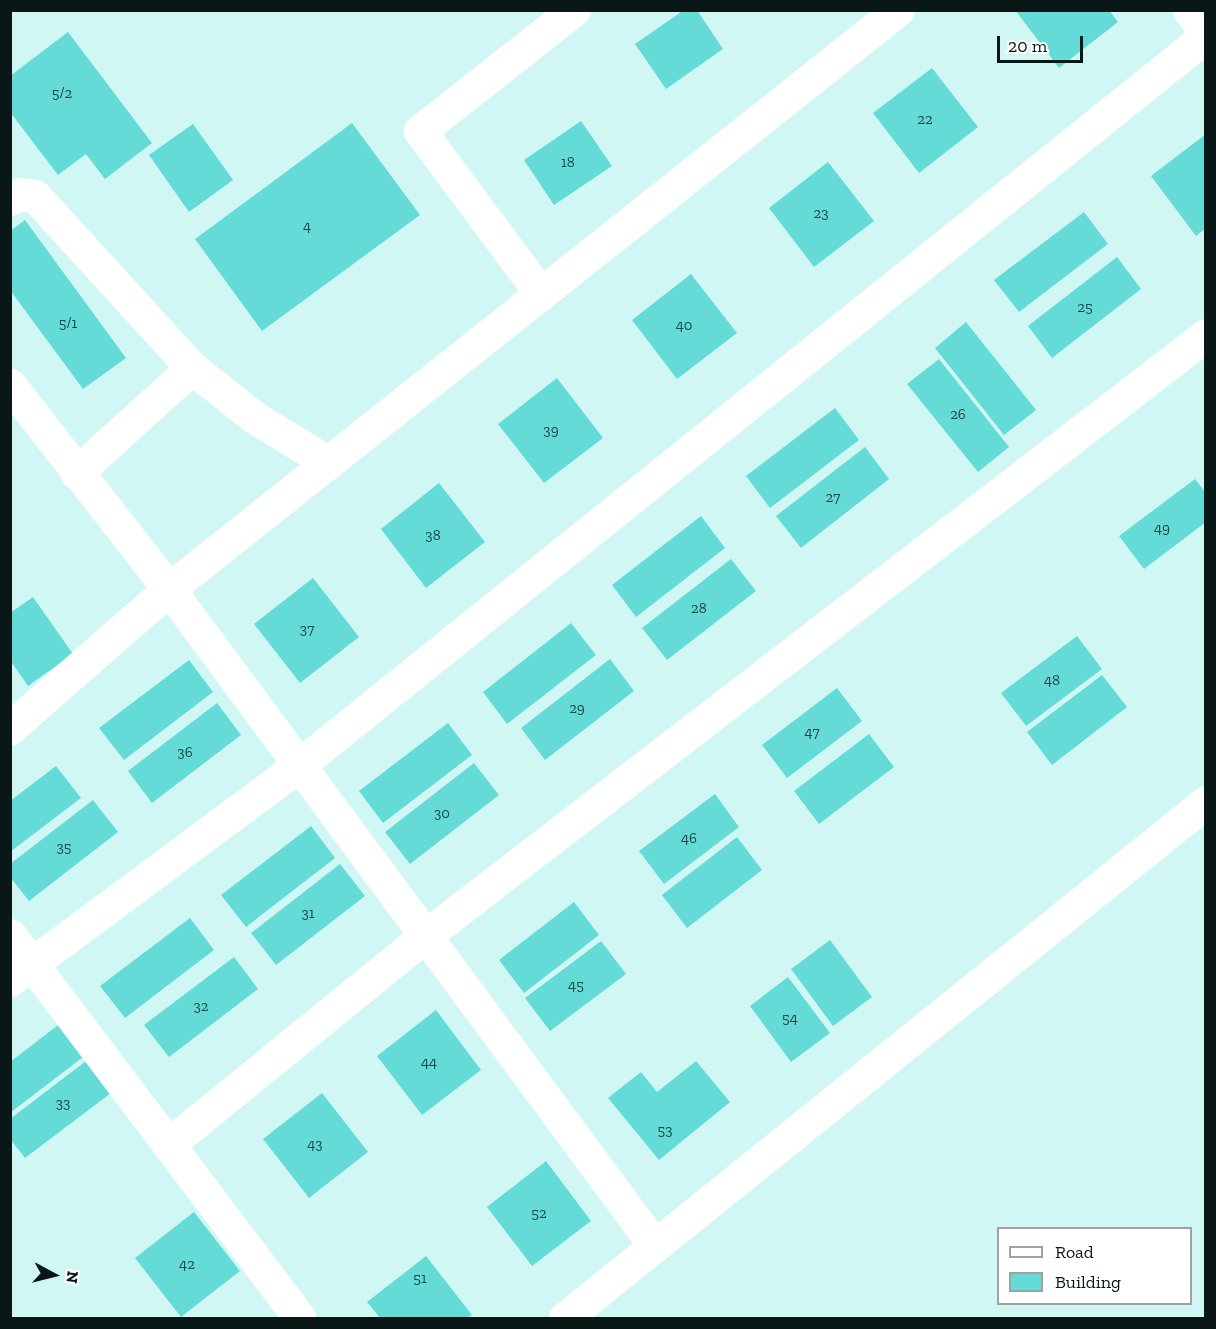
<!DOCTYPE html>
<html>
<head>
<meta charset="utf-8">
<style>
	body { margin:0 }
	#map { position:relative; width:1216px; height:1329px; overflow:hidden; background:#d1f7f5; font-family:"Zilla Slab",serif }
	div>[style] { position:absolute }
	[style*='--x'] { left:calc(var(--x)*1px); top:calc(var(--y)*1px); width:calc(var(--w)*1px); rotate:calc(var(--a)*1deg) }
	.building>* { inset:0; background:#64dbd6 }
	.minor>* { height:33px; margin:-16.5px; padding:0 16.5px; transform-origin:16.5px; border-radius:16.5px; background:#fff }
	span { translate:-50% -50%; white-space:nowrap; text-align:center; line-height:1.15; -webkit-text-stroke:5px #fff; paint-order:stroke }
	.number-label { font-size:15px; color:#204846 }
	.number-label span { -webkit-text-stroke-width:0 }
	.frame { position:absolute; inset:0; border:12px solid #091716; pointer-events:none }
	.legend { position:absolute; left:997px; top:1227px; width:195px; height:78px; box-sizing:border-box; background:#fff; border:2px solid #9da2a2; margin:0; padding:8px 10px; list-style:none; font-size:18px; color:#091716 }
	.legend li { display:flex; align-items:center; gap:12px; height:30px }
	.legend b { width:30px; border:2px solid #9da2a2 }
	.north { position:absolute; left:24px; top:1245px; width:60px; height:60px; -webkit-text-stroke:4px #fff; paint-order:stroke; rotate:97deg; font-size:16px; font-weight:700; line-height:24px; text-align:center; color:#091716 }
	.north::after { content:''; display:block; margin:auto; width:21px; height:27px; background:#091716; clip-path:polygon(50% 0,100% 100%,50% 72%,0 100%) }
	.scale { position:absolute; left:997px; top:36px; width:86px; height:27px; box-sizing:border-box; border:3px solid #091716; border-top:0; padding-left:8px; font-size:18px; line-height:21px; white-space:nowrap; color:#091716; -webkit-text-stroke:4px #fff; paint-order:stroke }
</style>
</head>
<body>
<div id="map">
	<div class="building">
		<div style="clip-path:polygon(684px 10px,697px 10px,723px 49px,666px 89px,635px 44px)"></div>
		<div style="clip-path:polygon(1015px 10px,1109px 10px,1118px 22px,1059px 68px)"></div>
		<div style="clip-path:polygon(68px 32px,152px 143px,105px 179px,86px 154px,58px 175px,10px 112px,10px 76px)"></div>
		<div style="clip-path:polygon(932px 68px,978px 127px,919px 173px,873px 113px)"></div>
		<div style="clip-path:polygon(581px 121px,612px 166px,554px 205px,524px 160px)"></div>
		<div style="clip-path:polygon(352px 123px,420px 215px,262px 331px,195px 239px)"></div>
		<div style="clip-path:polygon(193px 124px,233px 180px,189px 212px,149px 155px)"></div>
		<div style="clip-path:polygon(1206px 134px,1206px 228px,1196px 236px,1151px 176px)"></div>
		<div style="clip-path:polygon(828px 162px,874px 221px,814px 267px,769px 208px)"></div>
		<div style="clip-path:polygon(1084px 212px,1108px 244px,1019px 312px,994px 280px)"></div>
		<div style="clip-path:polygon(25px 220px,126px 358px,83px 389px,10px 290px,10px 231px)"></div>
		<div style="clip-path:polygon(1117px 257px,1141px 289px,1052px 358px,1028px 326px)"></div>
		<div style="clip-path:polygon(691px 274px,737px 333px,677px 379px,632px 320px)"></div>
		<div style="clip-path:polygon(966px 322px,1036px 410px,1004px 435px,935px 348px)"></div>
		<div style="clip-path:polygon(939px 359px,1009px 447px,978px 472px,907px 384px)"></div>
		<div style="clip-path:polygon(557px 378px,603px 438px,544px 483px,498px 424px)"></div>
		<div style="clip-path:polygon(835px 408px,859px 440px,770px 508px,746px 476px)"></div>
		<div style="clip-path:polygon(865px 447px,889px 479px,801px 548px,776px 516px)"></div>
		<div style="clip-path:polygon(1195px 479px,1206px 493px,1206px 522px,1144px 569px,1119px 536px)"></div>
		<div style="clip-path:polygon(439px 483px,485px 542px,426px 588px,381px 529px)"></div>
		<div style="clip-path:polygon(701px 516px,725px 548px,636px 617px,612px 585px)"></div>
		<div style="clip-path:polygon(731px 559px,756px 591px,667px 660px,642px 628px)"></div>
		<div style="clip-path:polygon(313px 578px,359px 637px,300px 683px,254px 624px)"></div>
		<div style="clip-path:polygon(33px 597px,73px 654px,28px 686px,10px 660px,10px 613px)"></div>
		<div style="clip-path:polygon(571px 623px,596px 655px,507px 724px,483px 692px)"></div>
		<div style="clip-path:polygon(1077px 636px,1102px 669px,1026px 726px,1001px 693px)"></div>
		<div style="clip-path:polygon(610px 659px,634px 691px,545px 760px,521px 728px)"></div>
		<div style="clip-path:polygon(189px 660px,213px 692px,124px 760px,99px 728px)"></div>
		<div style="clip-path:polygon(1102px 675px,1127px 707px,1052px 765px,1027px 732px)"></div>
		<div style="clip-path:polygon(837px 688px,862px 721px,787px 778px,762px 745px)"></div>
		<div style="clip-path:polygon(217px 703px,241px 735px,152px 803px,128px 771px)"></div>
		<div style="clip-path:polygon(448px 723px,472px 755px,383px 823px,359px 791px)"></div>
		<div style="clip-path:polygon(869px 734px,894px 767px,819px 824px,794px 791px)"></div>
		<div style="clip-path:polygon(474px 763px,499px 795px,410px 864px,385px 832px)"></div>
		<div style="clip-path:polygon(56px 766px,81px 798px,10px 852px,10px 801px)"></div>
		<div style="clip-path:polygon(715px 794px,739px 827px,664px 884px,639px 851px)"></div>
		<div style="clip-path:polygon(93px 800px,118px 832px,29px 901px,10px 877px,10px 864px)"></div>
		<div style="clip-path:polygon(311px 826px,335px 858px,246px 927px,221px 895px)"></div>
		<div style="clip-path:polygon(737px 837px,762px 870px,687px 928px,662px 895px)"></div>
		<div style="clip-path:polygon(340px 864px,365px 896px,276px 965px,251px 933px)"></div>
		<div style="clip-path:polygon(574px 902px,599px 935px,524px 993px,499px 960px)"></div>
		<div style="clip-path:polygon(190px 918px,214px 950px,125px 1018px,100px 986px)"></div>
		<div style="clip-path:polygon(830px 940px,872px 997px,833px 1026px,791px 969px)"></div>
		<div style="clip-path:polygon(601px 941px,626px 974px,550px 1031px,525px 998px)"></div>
		<div style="clip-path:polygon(234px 957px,258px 989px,169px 1057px,144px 1025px)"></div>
		<div style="clip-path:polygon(788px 977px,830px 1033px,791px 1062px,750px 1006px)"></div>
		<div style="clip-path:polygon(436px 1010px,481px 1070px,422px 1115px,377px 1056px)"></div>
		<div style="clip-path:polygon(62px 1022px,87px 1054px,10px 1113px,10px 1062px)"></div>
		<div style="clip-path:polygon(90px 1058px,115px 1090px,25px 1158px,10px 1139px,10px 1119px)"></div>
		<div style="clip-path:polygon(696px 1061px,730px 1102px,659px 1160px,608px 1098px,641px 1072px,657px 1092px)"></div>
		<div style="clip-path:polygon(322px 1093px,368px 1152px,309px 1198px,263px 1139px)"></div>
		<div style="clip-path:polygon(546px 1161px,591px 1221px,532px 1266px,487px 1207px)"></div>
		<div style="clip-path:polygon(194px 1212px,240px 1271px,181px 1317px,135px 1258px)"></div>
		<div style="clip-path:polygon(426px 1256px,472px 1315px,467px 1318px,380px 1318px,367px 1302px)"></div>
	</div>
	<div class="minor">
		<div style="--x:1189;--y:10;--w:28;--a:52"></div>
		<div style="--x:10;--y:199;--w:12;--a:-24"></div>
		<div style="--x:21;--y:194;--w:14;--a:8"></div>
		<div style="--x:35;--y:196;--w:233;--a:47.6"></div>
		<div style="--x:192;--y:368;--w:79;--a:38.3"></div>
		<div style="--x:254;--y:417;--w:88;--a:31.5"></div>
		<div style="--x:541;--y:294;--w:203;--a:-126.6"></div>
		<div style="--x:420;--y:131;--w:196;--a:-38.2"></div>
		<div style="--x:10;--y:385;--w:259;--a:52.1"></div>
		<div style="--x:169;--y:589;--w:817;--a:53.51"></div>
		<div style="--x:76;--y:473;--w:156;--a:-42.2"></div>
		<div style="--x:10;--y:728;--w:211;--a:-41.2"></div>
		<div style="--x:169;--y:589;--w:931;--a:-38.46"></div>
		<div style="--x:10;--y:935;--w:480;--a:52.9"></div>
		<div style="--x:10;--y:980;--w:360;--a:-36.6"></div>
		<div style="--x:299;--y:765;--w:1164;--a:-38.79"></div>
		<div style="--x:169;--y:1144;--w:330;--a:-39.1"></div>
		<div style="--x:425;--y:936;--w:985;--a:-37.58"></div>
		<div style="--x:565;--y:1318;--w:823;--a:-38.83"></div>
	</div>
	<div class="number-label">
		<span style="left:62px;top:94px">5/2</span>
		<span style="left:925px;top:120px">22</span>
		<span style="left:568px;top:163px">18</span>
		<span style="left:821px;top:214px">23</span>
		<span style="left:307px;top:227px">4</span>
		<span style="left:1085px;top:308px">25</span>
		<span style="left:68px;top:324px">5/1</span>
		<span style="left:684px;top:326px">40</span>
		<span style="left:958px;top:415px">26</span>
		<span style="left:551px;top:431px">39</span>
		<span style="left:833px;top:498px">27</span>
		<span style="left:1162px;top:529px">49</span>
		<span style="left:433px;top:536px">38</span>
		<span style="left:699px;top:609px">28</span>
		<span style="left:307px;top:630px">37</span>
		<span style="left:1052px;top:681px">48</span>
		<span style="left:577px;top:709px">29</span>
		<span style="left:812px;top:733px">47</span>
		<span style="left:185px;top:753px">36</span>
		<span style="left:442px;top:814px">30</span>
		<span style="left:689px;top:839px">46</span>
		<span style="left:64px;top:848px">35</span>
		<span style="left:308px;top:914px">31</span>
		<span style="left:576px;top:986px">45</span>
		<span style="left:201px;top:1007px">32</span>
		<span style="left:790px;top:1019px">54</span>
		<span style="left:429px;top:1063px">44</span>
		<span style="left:63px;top:1104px">33</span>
		<span style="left:665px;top:1131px">53</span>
		<span style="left:315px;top:1145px">43</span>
		<span style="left:539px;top:1214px">52</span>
		<span style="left:187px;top:1265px">42</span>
		<span style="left:420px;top:1279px">51</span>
	</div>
	<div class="frame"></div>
	<ul class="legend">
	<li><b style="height:8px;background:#fff"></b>Road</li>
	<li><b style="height:16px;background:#64dbd6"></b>Building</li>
	</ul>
	<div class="north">N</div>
	<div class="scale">20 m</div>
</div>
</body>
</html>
